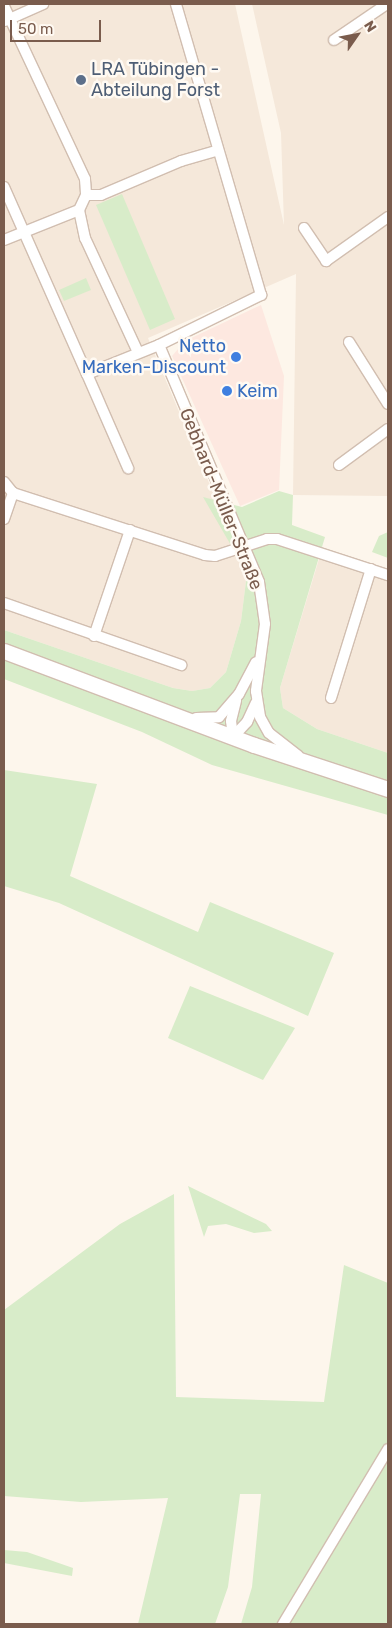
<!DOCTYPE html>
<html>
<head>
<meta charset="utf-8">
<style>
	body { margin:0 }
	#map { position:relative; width:392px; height:1628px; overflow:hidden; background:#fdf6ec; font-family:Rubik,sans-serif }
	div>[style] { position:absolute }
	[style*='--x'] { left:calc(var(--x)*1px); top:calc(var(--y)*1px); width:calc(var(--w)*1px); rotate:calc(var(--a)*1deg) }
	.residential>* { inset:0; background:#f5e8da }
	.commercial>* { inset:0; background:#fde8e0 }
	.green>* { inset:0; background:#d8ecc9 }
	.roads { filter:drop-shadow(1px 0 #d1beb0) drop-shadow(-1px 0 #d1beb0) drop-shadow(0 1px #d1beb0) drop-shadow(0 -1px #d1beb0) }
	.street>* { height:10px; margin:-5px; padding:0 5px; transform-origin:5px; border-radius:5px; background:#fff }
	.secondary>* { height:15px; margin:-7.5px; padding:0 7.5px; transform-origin:7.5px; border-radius:7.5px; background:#fff }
	.dots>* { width:14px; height:14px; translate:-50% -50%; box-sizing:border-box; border:2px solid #fffaf3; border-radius:50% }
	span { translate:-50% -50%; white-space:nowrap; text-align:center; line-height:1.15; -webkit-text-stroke:5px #fffaf3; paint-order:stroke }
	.service-label { font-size:18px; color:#4e5e75 }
	.left { translate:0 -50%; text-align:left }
	.shop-label { font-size:18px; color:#366cbe }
	.right { translate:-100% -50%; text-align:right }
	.street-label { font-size:18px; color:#7a5c4d }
	.frame { position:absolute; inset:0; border:5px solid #7a5c4d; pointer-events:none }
	.north { position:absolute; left:332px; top:10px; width:50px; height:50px; -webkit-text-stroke:4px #fffaf3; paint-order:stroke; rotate:57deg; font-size:14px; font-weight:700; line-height:20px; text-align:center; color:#7a5c4d }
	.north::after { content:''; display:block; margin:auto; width:18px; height:22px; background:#7a5c4d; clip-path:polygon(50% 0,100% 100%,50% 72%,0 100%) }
	.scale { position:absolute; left:10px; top:20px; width:91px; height:22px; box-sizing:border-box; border:2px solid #7a5c4d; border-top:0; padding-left:6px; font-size:15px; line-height:18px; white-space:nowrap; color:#7a5c4d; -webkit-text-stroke:4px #fffaf3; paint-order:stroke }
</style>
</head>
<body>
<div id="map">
	<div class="residential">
		<div style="clip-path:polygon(4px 4px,235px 4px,284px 225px,281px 133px,252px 4px,388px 4px,388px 496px,293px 495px,296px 274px,148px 338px,247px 573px,241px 621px,226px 672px,210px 688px,192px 691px,173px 688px,4px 630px)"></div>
		<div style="clip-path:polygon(319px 559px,388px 580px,388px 753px,317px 729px,283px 708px,280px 688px)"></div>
	</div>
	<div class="commercial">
		<div style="clip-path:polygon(261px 305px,284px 376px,279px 490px,240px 506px,172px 356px,185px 341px)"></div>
	</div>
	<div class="green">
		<div style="clip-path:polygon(122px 194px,175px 319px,150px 330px,96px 205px)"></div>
		<div style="clip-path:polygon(86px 278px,91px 290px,64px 301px,59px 290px)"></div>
		<div style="clip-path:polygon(279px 491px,293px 495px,292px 525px,325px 537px,280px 688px,283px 708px,317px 729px,388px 753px,388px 815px,212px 765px,142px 732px,4px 679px,4px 630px,173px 688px,192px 691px,210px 688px,226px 672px,241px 621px,247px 573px,203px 497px,242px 507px)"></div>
		<div style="clip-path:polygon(388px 532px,388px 558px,372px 552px,379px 536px)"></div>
		<div style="clip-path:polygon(4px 770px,97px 784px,70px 876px,198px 932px,210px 902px,334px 953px,308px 1016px,59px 903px,4px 886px)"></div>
		<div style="clip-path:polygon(190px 986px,295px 1028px,263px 1080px,168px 1038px)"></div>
		<div style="clip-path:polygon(188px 1186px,266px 1224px,272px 1231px,254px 1233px,226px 1224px,208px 1226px,204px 1237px)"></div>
		<div style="clip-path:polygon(174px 1194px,176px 1397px,324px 1402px,344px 1265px,388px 1283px,388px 1624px,241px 1624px,252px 1587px,261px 1494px,240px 1494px,228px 1587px,215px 1624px,138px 1624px,168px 1498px,81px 1502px,4px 1496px,4px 1310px,120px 1224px)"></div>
		<div style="clip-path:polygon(4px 1550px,27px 1552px,73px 1568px,72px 1576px,4px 1563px)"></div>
	</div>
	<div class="roads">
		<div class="street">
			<div style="--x:4;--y:6;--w:191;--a:64.9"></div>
			<div style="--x:85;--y:179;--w:16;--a:86"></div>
			<div style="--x:86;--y:195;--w:17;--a:115"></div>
			<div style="--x:79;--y:210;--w:81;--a:158.2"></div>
			<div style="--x:5;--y:21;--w:42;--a:-24.1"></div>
			<div style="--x:334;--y:40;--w:64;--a:-34.2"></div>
			<div style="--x:4;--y:187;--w:205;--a:66.1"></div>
			<div style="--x:87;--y:374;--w:78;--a:-21.9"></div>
			<div style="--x:159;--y:345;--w:114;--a:-26.1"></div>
			<div style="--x:261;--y:295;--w:303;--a:-106.3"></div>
			<div style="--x:86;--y:195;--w:15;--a:0"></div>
			<div style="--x:101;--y:195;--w:87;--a:-23"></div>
			<div style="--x:181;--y:161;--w:37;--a:-16"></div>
			<div style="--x:79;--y:210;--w:29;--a:78"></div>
			<div style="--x:85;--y:238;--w:126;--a:65.1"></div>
			<div style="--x:304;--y:228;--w:40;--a:56"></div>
			<div style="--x:326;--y:261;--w:76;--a:-35.4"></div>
			<div style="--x:349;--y:342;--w:73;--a:57.8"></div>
			<div style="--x:159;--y:345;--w:257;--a:67.1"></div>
			<div style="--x:259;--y:582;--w:42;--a:81.9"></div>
			<div style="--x:265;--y:624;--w:68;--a:97.7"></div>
			<div style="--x:256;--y:691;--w:26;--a:81"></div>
			<div style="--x:260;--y:717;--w:18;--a:61"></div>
			<div style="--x:269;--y:733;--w:37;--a:38"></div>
			<div style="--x:87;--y:374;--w:103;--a:66.4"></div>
			<div style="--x:339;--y:465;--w:61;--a:-36.3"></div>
			<div style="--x:4;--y:482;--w:14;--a:51"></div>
			<div style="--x:13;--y:493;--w:202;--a:17.9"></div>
			<div style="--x:205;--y:555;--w:10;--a:6"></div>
			<div style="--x:215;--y:556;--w:55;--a:-18.1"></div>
			<div style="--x:267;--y:539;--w:10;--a:0"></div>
			<div style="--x:277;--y:539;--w:117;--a:18"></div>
			<div style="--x:4;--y:519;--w:28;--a:-71"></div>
			<div style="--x:4;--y:603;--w:188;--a:19.3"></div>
			<div style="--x:94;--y:636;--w:112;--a:-71.2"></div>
			<div style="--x:331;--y:698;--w:135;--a:-72.8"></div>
			<div style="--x:196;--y:718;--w:23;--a:-2"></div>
			<div style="--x:219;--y:717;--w:30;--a:-49"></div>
			<div style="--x:239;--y:694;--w:36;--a:-62"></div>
			<div style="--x:233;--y:737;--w:16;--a:-97"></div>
			<div style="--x:231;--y:721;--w:21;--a:-76"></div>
			<div style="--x:233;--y:737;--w:21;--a:-47"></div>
			<div style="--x:247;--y:722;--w:21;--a:-65"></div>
			<div style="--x:283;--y:1624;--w:204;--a:-59"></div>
		</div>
		<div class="secondary">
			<div style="--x:4;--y:651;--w:267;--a:20.6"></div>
			<div style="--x:254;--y:745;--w:141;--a:18.2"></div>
		</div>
	</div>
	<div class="dots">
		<div style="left:81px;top:80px;background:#5c6f8a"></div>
		<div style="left:236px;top:357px;background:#3f7fe0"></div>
		<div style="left:227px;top:391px;background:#3f7fe0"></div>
	</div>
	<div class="service-label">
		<span class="left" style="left:91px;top:80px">LRA Tübingen -<br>Abteilung Forst</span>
	</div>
	<div class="shop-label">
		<span class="right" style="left:226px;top:357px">Netto<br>Marken-Discount</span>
		<span class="left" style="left:237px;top:391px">Keim</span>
	</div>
	<div class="street-label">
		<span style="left:221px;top:499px;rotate:68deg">Gebhard-Müller-Straße</span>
	</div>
	<div class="frame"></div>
	<div class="north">N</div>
	<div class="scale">50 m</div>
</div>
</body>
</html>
